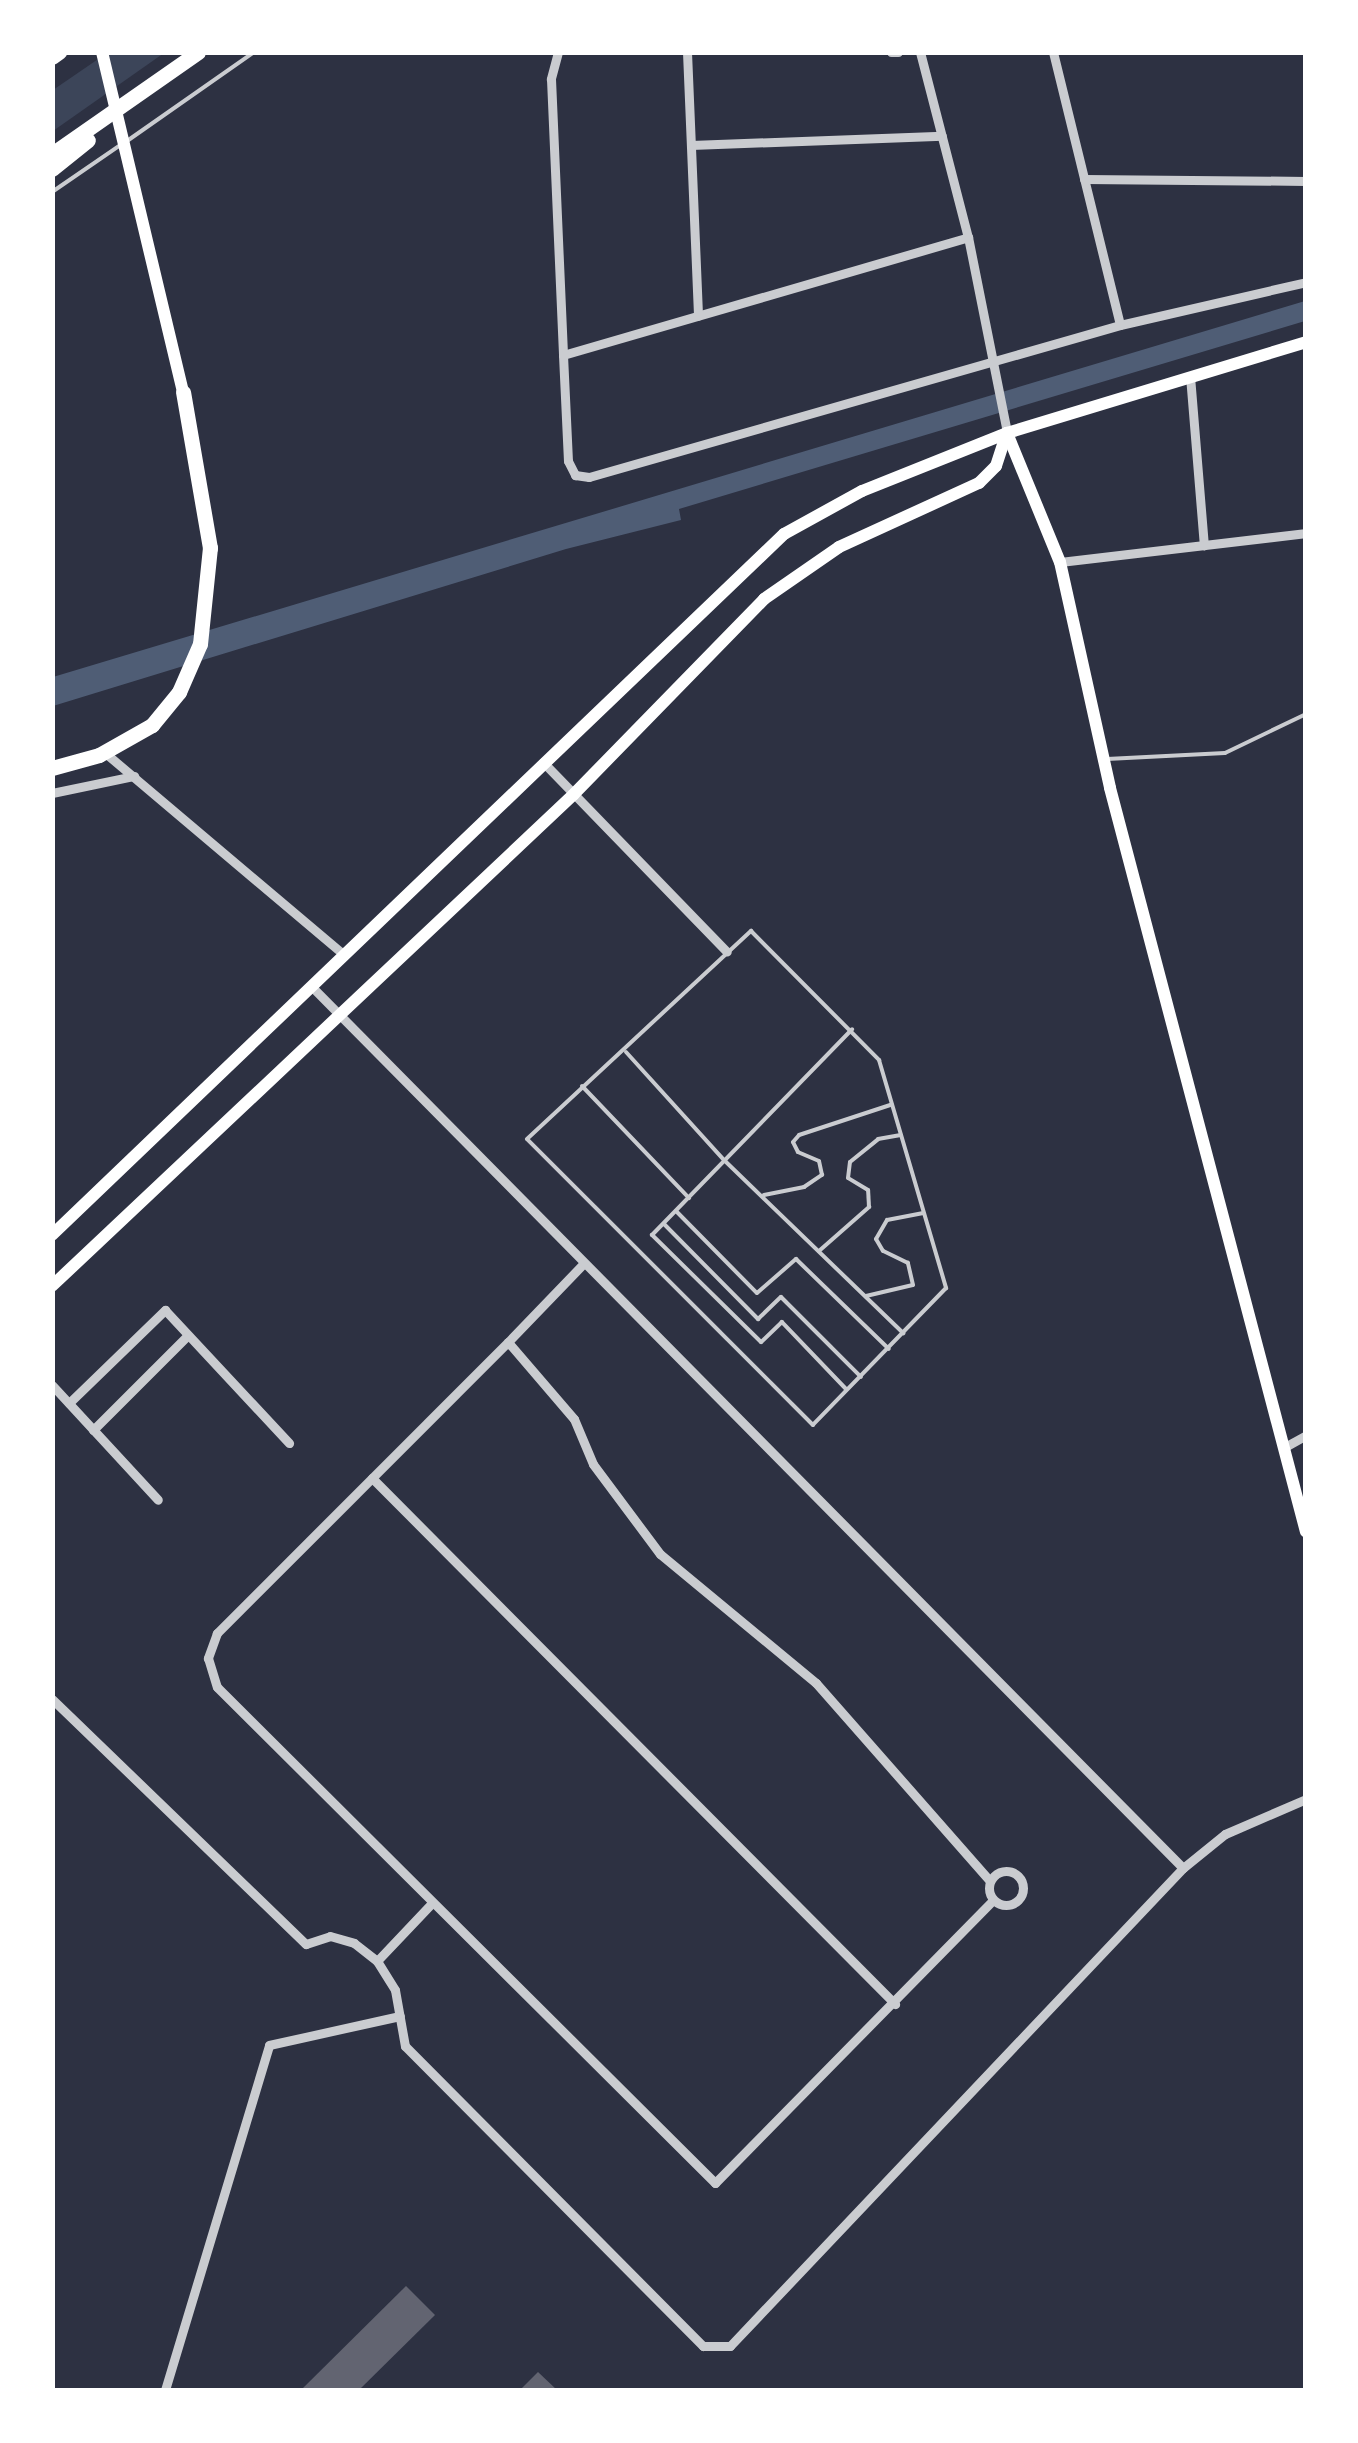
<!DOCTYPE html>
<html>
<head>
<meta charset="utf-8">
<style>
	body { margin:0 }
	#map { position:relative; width:1358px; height:2443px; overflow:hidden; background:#2d3142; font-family:"DejaVu Sans",sans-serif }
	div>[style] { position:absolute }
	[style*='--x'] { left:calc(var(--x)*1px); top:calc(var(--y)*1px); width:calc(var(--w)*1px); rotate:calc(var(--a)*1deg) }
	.green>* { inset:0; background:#3c4559 }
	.water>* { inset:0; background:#4f5d75 }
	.building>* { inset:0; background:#626471 }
	.service>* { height:4px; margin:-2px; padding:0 2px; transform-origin:2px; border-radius:2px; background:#caccd0 }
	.minor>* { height:9px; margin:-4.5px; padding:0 4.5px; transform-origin:4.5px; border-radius:4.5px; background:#caccd0 }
	.minor>.ring { margin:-4.5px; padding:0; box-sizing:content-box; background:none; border:9px solid #caccd0; border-radius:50% }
	.secondary>* { height:12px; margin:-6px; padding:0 6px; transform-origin:6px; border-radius:6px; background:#fff }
	.motorway>* { height:15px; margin:-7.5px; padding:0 7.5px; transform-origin:7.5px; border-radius:7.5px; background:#fff }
	span { translate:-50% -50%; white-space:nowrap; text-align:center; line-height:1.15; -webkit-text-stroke:8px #fff; paint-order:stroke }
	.frame { position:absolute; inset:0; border:55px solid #fff; pointer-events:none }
</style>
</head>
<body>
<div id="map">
	<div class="green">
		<div style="clip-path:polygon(107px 53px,164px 53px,53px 131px,53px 90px)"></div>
	</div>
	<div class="water">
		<div style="clip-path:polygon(1305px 301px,1305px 321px,679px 509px,681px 520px,566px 549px,53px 706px,53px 677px)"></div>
	</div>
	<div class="building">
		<div style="clip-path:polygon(406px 2286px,435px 2315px,359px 2390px,301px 2390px)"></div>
		<div style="clip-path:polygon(538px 2372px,557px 2390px,520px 2390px)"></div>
	</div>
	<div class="service">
		<div style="--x:127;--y:141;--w:155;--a:-35"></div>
		<div style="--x:52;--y:192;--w:81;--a:-34.5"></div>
		<div style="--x:1107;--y:759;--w:118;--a:-2.9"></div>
		<div style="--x:1225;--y:753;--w:90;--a:-25.7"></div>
		<div style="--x:751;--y:931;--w:182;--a:45.2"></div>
		<div style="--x:879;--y:1060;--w:238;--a:73.6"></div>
		<div style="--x:946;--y:1288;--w:191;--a:134.2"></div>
		<div style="--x:813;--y:1425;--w:404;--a:-135"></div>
		<div style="--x:527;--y:1139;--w:306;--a:-42.9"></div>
		<div style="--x:626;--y:1052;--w:147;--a:47.8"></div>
		<div style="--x:725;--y:1161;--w:248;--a:44"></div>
		<div style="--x:582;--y:1086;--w:155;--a:46.3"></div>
		<div style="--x:764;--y:1195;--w:41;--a:-11.3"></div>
		<div style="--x:804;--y:1187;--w:22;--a:-34"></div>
		<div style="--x:822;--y:1175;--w:14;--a:-102"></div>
		<div style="--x:819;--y:1161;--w:23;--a:-157"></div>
		<div style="--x:798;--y:1152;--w:11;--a:-117"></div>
		<div style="--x:793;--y:1142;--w:9;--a:-49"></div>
		<div style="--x:799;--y:1135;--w:96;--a:-18.2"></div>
		<div style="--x:676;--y:1211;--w:115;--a:45.4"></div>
		<div style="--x:757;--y:1293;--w:52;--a:-41.1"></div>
		<div style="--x:796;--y:1259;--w:129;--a:44.1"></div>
		<div style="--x:664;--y:1224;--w:134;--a:45.3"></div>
		<div style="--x:758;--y:1319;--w:32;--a:-44"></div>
		<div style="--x:781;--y:1297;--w:113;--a:45"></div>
		<div style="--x:819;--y:1251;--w:67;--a:-41.3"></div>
		<div style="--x:869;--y:1207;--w:17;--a:-93"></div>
		<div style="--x:868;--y:1190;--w:23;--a:-149"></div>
		<div style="--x:848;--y:1178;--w:16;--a:-83"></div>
		<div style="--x:850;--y:1162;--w:36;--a:-39"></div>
		<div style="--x:878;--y:1139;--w:23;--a:-10"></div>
		<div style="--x:866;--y:1296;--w:48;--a:-13.2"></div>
		<div style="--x:913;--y:1285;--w:23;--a:-103"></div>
		<div style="--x:908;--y:1263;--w:28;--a:-154"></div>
		<div style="--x:883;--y:1251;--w:14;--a:-120"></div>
		<div style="--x:876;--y:1239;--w:22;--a:-60"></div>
		<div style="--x:887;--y:1220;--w:37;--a:-11"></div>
		<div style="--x:846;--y:1389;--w:93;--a:-133.7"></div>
		<div style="--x:782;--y:1322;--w:29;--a:136"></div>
		<div style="--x:761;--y:1342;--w:153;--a:-135.5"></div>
		<div style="--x:652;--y:1235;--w:287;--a:-45.8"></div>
	</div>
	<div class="minor">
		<div style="--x:558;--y:52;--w:28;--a:105"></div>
		<div style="--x:551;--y:79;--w:276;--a:87.5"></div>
		<div style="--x:563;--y:355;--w:106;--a:87.3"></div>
		<div style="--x:568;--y:461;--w:16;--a:63"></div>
		<div style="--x:575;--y:475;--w:14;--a:8"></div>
		<div style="--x:589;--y:477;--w:552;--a:-15.97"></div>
		<div style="--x:1120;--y:325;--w:191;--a:-13"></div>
		<div style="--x:687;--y:52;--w:264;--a:87.6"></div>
		<div style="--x:891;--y:52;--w:7;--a:0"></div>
		<div style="--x:920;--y:52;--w:191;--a:75.5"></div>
		<div style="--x:968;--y:237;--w:200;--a:78.7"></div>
		<div style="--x:1053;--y:52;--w:281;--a:76.2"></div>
		<div style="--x:691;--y:145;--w:251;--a:-2.1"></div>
		<div style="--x:1084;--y:179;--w:222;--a:0.5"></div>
		<div style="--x:563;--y:355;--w:422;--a:-16.2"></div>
		<div style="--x:1190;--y:376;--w:170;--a:85.3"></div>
		<div style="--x:1060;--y:562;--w:248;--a:-6.7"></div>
		<div style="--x:104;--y:752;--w:314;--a:40.2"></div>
		<div style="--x:543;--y:762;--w:264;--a:45.9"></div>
		<div style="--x:52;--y:793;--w:84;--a:-11.7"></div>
		<div style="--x:508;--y:1342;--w:107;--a:-46.1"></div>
		<div style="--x:52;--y:1385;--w:156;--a:47.3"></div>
		<div style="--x:69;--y:1403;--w:134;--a:-44.1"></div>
		<div style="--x:165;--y:1310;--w:182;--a:47"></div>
		<div style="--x:93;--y:1430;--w:133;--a:-45"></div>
		<div style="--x:1283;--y:1448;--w:26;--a:-29"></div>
		<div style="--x:372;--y:1478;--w:742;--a:45.16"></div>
		<div style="--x:52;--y:1699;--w:353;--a:44"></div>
		<div style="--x:306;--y:1944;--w:25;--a:-18"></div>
		<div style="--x:330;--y:1936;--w:25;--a:16"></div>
		<div style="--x:354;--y:1943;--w:29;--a:38"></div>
		<div style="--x:377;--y:1961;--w:34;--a:58"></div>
		<div style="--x:395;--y:1990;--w:57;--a:79.9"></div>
		<div style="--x:405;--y:2046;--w:423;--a:45.2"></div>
		<div style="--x:703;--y:2346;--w:27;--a:0"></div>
		<div style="--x:730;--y:2346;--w:659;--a:-46.54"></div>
		<div style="--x:1183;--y:1868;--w:1239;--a:-134.67"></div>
		<div style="--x:1183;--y:1868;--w:54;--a:-39"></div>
		<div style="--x:1225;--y:1834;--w:88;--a:-23.4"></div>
		<div class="ring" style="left:989px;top:1871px;width:25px;height:25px"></div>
		<div style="--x:990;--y:1881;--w:264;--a:-131.3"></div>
		<div style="--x:816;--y:1683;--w:202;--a:-140.4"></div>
		<div style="--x:660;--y:1554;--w:112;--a:-126.7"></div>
		<div style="--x:593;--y:1464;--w:49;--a:-112.9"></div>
		<div style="--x:574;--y:1419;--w:101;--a:-130.6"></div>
		<div style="--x:508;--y:1342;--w:412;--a:135"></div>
		<div style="--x:217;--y:1633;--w:27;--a:110"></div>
		<div style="--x:208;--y:1658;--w:30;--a:73"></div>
		<div style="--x:217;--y:1687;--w:703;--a:44.88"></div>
		<div style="--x:715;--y:2183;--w:397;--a:-45.5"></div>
		<div style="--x:377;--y:1961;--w:80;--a:-46.5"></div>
		<div style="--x:165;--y:2390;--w:360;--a:-73.2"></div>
		<div style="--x:269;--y:2045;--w:134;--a:-12.5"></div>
	</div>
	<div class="secondary">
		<div style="--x:102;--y:52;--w:350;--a:76.6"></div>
		<div style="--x:1007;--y:433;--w:139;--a:67.7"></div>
		<div style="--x:1060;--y:562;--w:231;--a:77.5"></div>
		<div style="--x:1110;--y:788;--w:769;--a:75.24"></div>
		<div style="--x:52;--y:1235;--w:1014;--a:-43.76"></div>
		<div style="--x:784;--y:534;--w:89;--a:-28.9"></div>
		<div style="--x:862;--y:491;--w:156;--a:-21.8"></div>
		<div style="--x:1007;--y:433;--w:313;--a:-16.9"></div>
		<div style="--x:52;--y:1286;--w:716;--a:-43.3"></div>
		<div style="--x:573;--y:795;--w:274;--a:-45.7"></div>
		<div style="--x:764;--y:599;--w:91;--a:-34.7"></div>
		<div style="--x:839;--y:547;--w:154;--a:-24.6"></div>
		<div style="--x:979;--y:483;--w:24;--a:-45"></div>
		<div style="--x:996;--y:466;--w:35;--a:-72"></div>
	</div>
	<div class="motorway">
		<div style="--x:52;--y:57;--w:9;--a:-36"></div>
		<div style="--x:52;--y:154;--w:178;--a:-34.9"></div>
		<div style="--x:52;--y:169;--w:46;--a:-38.9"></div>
		<div style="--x:52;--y:768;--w:49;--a:-15.5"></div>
		<div style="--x:99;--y:755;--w:61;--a:-29.5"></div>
		<div style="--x:152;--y:725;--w:43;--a:-50.7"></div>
		<div style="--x:179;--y:692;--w:52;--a:-66.4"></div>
		<div style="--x:200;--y:644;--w:97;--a:-84.1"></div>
		<div style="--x:210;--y:548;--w:158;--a:-99.8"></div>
	</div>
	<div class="frame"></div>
</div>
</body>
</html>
